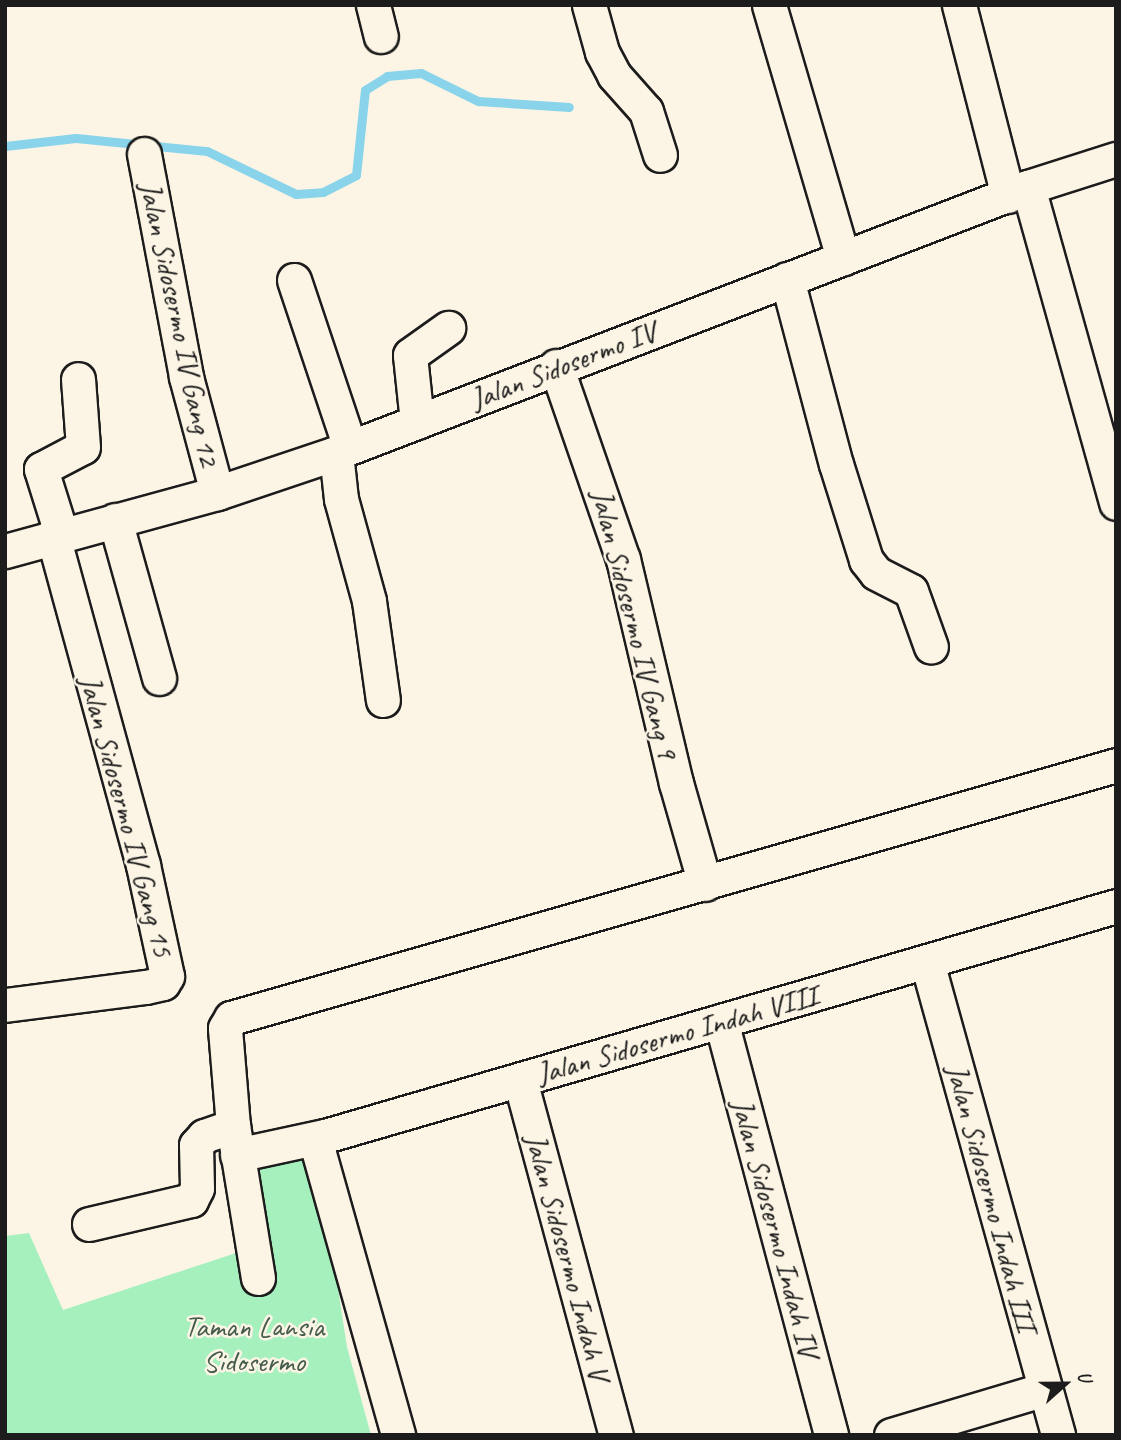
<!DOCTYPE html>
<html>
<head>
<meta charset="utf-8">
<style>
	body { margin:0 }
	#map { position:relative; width:1121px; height:1440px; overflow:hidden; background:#fcf5e5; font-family:Caveat,sans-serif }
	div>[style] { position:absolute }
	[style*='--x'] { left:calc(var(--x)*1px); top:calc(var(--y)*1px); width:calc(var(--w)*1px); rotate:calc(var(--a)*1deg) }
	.green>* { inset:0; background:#a6f0be }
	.stream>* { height:9px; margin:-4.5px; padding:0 4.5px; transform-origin:4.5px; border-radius:4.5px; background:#89d4ea }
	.roads { filter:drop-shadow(2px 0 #1c1c1c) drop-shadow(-2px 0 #1c1c1c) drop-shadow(0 2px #1c1c1c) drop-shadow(0 -2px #1c1c1c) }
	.minor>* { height:33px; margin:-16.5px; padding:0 16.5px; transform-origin:16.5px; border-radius:16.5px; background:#fcf5e5 }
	span { translate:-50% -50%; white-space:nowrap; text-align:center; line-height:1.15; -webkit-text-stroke:5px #fcf5e5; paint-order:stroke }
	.street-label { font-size:30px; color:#1c1c1c }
	.park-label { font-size:30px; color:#455c4d }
	.frame { position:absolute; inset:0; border:7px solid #1c1c1c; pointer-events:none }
	.north { position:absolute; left:1030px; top:1349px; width:70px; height:70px; -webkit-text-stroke:5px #fcf5e5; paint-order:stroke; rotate:69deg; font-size:19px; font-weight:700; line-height:28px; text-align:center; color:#1c1c1c }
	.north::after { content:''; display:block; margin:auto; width:24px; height:32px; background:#1c1c1c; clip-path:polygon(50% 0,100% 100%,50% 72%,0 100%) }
</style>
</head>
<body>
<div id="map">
	<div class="green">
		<div style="clip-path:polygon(315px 1139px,347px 1347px,371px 1435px,5px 1435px,5px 1236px,29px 1233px,63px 1310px,236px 1253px,249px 1153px)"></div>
	</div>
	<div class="stream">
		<div style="--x:5;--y:146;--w:71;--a:-6.4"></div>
		<div style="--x:76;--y:138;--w:132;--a:5.7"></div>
		<div style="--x:207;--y:151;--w:99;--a:25.8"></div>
		<div style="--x:296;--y:194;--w:27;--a:-4"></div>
		<div style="--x:323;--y:192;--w:37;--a:-27"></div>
		<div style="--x:356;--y:175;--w:85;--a:-84"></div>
		<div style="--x:365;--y:90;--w:26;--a:-32"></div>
		<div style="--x:387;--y:76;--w:34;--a:-5"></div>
		<div style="--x:421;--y:73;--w:64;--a:26.2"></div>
		<div style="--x:478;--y:101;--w:91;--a:3.8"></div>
	</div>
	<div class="roads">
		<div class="minor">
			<div style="--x:373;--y:5;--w:32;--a:76"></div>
			<div style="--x:589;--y:5;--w:49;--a:74.5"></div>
			<div style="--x:602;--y:52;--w:26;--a:62"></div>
			<div style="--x:614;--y:75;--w:48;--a:48.4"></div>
			<div style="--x:646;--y:111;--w:46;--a:72.3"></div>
			<div style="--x:769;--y:5;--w:264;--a:73.7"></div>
			<div style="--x:959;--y:5;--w:197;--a:75.6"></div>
			<div style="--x:144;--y:154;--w:227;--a:79.3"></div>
			<div style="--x:186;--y:377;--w:120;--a:75"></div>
			<div style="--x:1028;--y:187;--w:328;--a:74.4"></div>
			<div style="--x:787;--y:279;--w:191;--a:75.2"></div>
			<div style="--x:836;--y:464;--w:101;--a:72.6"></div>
			<div style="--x:866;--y:560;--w:16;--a:52"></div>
			<div style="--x:876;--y:573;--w:39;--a:27"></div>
			<div style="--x:911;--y:591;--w:59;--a:70.3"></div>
			<div style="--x:294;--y:280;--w:176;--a:71.5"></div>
			<div style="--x:556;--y:366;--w:204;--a:70.9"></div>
			<div style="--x:623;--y:559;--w:230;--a:76.7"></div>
			<div style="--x:676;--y:783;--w:105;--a:74"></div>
			<div style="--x:417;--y:422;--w:67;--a:-96"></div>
			<div style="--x:410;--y:355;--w:47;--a:-35.4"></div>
			<div style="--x:336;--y:453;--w:46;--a:83.8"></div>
			<div style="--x:341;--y:499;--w:106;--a:74.6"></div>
			<div style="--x:369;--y:601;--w:100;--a:82"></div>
			<div style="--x:115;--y:520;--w:164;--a:74.4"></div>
			<div style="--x:61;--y:533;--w:67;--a:-107.4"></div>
			<div style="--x:41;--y:469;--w:47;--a:-27.6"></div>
			<div style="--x:83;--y:447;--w:68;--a:-94.2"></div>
			<div style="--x:5;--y:551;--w:220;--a:-15.3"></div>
			<div style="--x:217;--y:493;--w:126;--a:-18.6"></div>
			<div style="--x:336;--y:453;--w:741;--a:-21.03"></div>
			<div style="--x:1028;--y:187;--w:92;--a:-17.7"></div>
			<div style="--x:927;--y:962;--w:491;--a:74.5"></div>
			<div style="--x:5;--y:1005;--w:142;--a:-7.3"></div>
			<div style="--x:146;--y:987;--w:17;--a:-13"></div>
			<div style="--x:163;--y:983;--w:8;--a:-60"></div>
			<div style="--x:167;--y:976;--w:114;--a:-102.2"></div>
			<div style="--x:143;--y:865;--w:342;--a:-105.3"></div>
			<div style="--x:721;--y:1021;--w:428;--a:75.1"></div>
			<div style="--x:520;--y:1080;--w:368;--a:74.9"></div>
			<div style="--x:315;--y:1139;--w:307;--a:74.3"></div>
			<div style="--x:237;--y:1155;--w:90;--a:-12.2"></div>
			<div style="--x:325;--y:1136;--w:824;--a:-16.21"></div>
			<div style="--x:89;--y:1224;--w:105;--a:-13.2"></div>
			<div style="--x:191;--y:1200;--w:13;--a:-63"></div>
			<div style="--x:197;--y:1188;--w:43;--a:-91.3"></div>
			<div style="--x:196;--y:1145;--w:12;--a:-48"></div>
			<div style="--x:204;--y:1136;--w:31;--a:-19"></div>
			<div style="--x:258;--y:1278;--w:154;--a:-99.3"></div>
			<div style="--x:233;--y:1126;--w:98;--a:-94.7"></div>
			<div style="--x:225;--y:1028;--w:12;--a:-59"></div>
			<div style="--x:231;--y:1018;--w:920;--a:-15.95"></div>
			<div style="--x:891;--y:1435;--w:161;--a:-16.6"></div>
		</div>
	</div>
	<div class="street-label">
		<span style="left:180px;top:324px;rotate:78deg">Jalan Sidosermo IV Gang 12</span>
		<span style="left:563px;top:365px;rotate:-21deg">Jalan Sidosermo IV</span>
		<span style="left:635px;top:624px;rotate:76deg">Jalan Sidosermo IV Gang 9</span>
		<span style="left:127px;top:816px;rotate:75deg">Jalan Sidosermo IV Gang 15</span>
		<span style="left:677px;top:1034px;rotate:-16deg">Jalan Sidosermo Indah VIII</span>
		<span style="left:992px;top:1198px;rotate:75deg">Jalan Sidosermo Indah III</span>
		<span style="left:776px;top:1228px;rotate:75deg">Jalan Sidosermo Indah IV</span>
		<span style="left:568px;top:1257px;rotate:75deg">Jalan Sidosermo Indah V</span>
	</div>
	<div class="park-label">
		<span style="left:254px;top:1343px">Taman Lansia<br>Sidosermo</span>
	</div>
	<div class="frame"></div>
	<div class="north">U</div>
</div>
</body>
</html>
